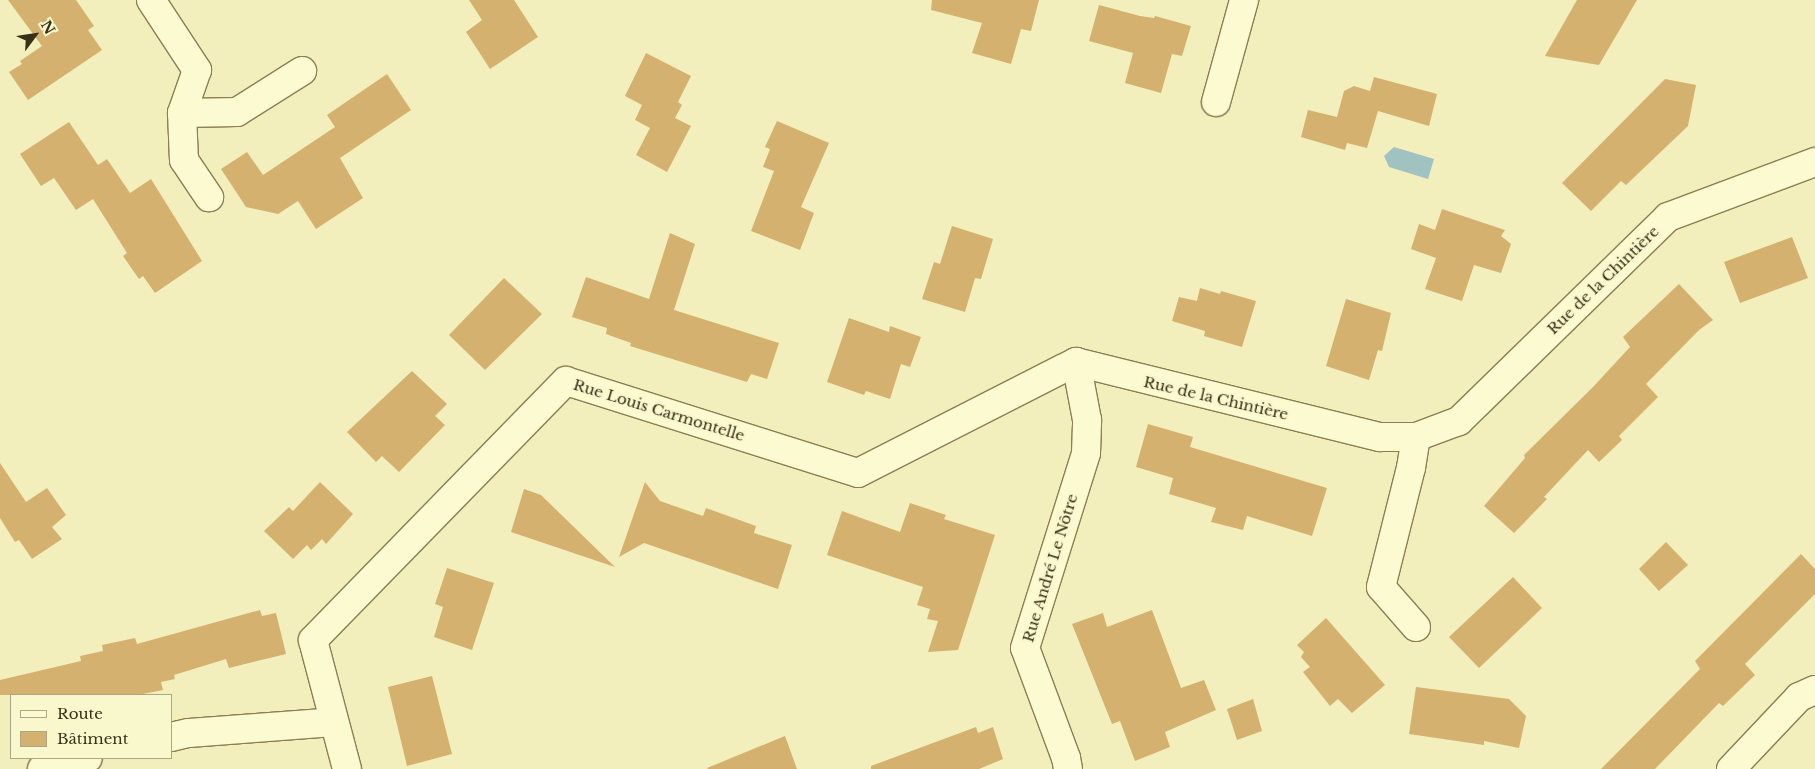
<!DOCTYPE html>
<html>
<head>
<meta charset="utf-8">
<style>
	body { margin:0 }
	#map { position:relative; width:1815px; height:769px; overflow:hidden; background:#f2efbc; font-family:"Libre Baskerville",serif }
	div>[style] { position:absolute }
	[style*='--x'] { left:calc(var(--x)*1px); top:calc(var(--y)*1px); width:calc(var(--w)*1px); rotate:calc(var(--a)*1deg) }
	.water>* { inset:0; background:#a0c2c1 }
	.building>* { inset:0; background:#d4b16e }
	.roads { filter:drop-shadow(1px 0 #8b7e54) drop-shadow(-1px 0 #8b7e54) drop-shadow(0 1px #8b7e54) drop-shadow(0 -1px #8b7e54) }
	.minor>* { height:28px; margin:-14px; padding:0 14px; transform-origin:14px; border-radius:14px; background:#fcfad0 }
	span { translate:-50% -50%; white-space:nowrap; text-align:center; line-height:1.15; -webkit-text-stroke:4.5px #f9f7cc; paint-order:stroke }
	.street-label { font-size:15px; color:#39301a }
	.legend { position:absolute; left:10px; top:694px; width:162px; height:65px; box-sizing:border-box; background:#f9f7cc; border:1px solid #aca785; margin:0; padding:6px 9px; list-style:none; font-size:15px; color:#39301a }
	.legend li { display:flex; align-items:center; gap:10px; height:25px }
	.legend b { width:25px; border:1px solid #aca785 }
	.north { position:absolute; left:10px; top:10px; width:50px; height:50px; -webkit-text-stroke:4px #f9f7cc; paint-order:stroke; rotate:59deg; font-size:14px; font-weight:700; line-height:20px; text-align:center; color:#39301a }
	.north::after { content:''; display:block; margin:auto; width:18px; height:22px; background:#39301a; clip-path:polygon(50% 0,100% 100%,50% 72%,0 100%) }
</style>
</head>
<body>
<div id="map">
	<div class="water">
		<div style="clip-path:polygon(1394px 147px,1434px 159px,1428px 179px,1389px 167px,1384px 156px)"></div>
	</div>
	<div class="building">
		<div style="clip-path:polygon(8px 0,76px 0,94px 26px,88px 30px,102px 50px,28px 100px,9px 72px,22px 64px,20px 61px,42px 46px)"></div>
		<div style="clip-path:polygon(469px 0,514px 0,538px 37px,490px 69px,466px 32px,482px 20px)"></div>
		<div style="clip-path:polygon(932px 0,1039px 0,1031px 31px,1021px 29px,1011px 64px,972px 53px,982px 23px,931px 10px)"></div>
		<div style="clip-path:polygon(1577px 0,1637px 0,1599px 65px,1545px 56px)"></div>
		<div style="clip-path:polygon(1099px 5px,1140px 16px,1154px 18px,1155px 16px,1191px 26px,1182px 56px,1172px 54px,1161px 93px,1125px 83px,1133px 53px,1089px 41px)"></div>
		<div style="clip-path:polygon(646px 53px,691px 76px,678px 102px,682px 105px,675px 118px,691px 126px,667px 172px,636px 155px,650px 128px,635px 120px,642px 105px,625px 96px)"></div>
		<div style="clip-path:polygon(387px 74px,411px 110px,340px 158px,363px 198px,316px 229px,298px 201px,278px 214px,246px 207px,221px 169px,247px 152px,263px 175px,335px 127px,327px 115px)"></div>
		<div style="clip-path:polygon(1374px 77px,1437px 94px,1429px 126px,1378px 111px,1367px 148px,1347px 143px,1345px 150px,1301px 137px,1308px 110px,1337px 117px,1344px 91px,1354px 86px,1370px 91px)"></div>
		<div style="clip-path:polygon(1665px 79px,1696px 85px,1688px 126px,1626px 185px,1621px 181px,1591px 211px,1562px 183px)"></div>
		<div style="clip-path:polygon(777px 121px,829px 143px,801px 207px,814px 213px,800px 250px,751px 231px,774px 171px,763px 167px,770px 149px,765px 147px)"></div>
		<div style="clip-path:polygon(69px 122px,98px 165px,107px 159px,130px 193px,151px 179px,202px 261px,155px 293px,143px 276px,139px 279px,123px 256px,127px 253px,93px 199px,76px 210px,54px 178px,41px 186px,20px 154px)"></div>
		<div style="clip-path:polygon(1442px 209px,1505px 230px,1501px 236px,1511px 244px,1501px 273px,1474px 265px,1462px 301px,1425px 289px,1436px 258px,1411px 249px,1419px 224px,1435px 230px)"></div>
		<div style="clip-path:polygon(952px 226px,993px 239px,981px 279px,975px 278px,965px 312px,922px 299px,934px 262px,940px 264px)"></div>
		<div style="clip-path:polygon(670px 233px,695px 244px,674px 310px,779px 343px,767px 379px,751px 374px,747px 382px,630px 346px,631px 343px,606px 334px,607px 328px,572px 317px,586px 277px,649px 299px)"></div>
		<div style="clip-path:polygon(1792px 237px,1808px 278px,1740px 303px,1724px 262px)"></div>
		<div style="clip-path:polygon(504px 278px,542px 314px,485px 370px,449px 335px)"></div>
		<div style="clip-path:polygon(1679px 284px,1713px 320px,1699px 330px,1646px 384px,1658px 397px,1619px 436px,1622px 440px,1599px 462px,1588px 450px,1544px 497px,1547px 499px,1514px 533px,1484px 506px,1525px 458px,1524px 455px,1593px 387px,1630px 347px,1623px 337px)"></div>
		<div style="clip-path:polygon(1200px 288px,1220px 294px,1221px 291px,1256px 301px,1242px 347px,1204px 336px,1205px 331px,1172px 321px,1179px 297px,1197px 301px)"></div>
		<div style="clip-path:polygon(1346px 299px,1391px 313px,1382px 351px,1378px 350px,1369px 380px,1326px 366px)"></div>
		<div style="clip-path:polygon(849px 318px,889px 332px,890px 326px,921px 337px,910px 367px,901px 364px,890px 399px,866px 391px,864px 395px,827px 382px)"></div>
		<div style="clip-path:polygon(412px 371px,447px 404px,435px 416px,445px 425px,399px 472px,382px 456px,376px 462px,347px 432px)"></div>
		<div style="clip-path:polygon(1148px 424px,1193px 437px,1190px 447px,1327px 488px,1312px 536px,1247px 516px,1243px 530px,1211px 522px,1216px 508px,1169px 494px,1173px 478px,1136px 467px)"></div>
		<div style="clip-path:polygon(0 463px,26px 502px,47px 488px,66px 515px,52px 527px,62px 539px,32px 559px,19px 540px,15px 542px,0 518px)"></div>
		<div style="clip-path:polygon(320px 482px,353px 514px,326px 544px,322px 539px,311px 550px,307px 545px,293px 559px,264px 531px,289px 507px,293px 511px)"></div>
		<div style="clip-path:polygon(645px 482px,660px 501px,703px 516px,706px 508px,756px 526px,754px 533px,792px 545px,778px 589px,644px 543px,619px 557px)"></div>
		<div style="clip-path:polygon(524px 489px,541px 495px,615px 567px,511px 532px)"></div>
		<div style="clip-path:polygon(910px 503px,946px 515px,944px 519px,995px 535px,958px 650px,928px 652px,938px 621px,927px 619px,930px 609px,917px 605px,923px 587px,827px 555px,842px 511px,900px 532px)"></div>
		<div style="clip-path:polygon(1666px 542px,1688px 565px,1659px 591px,1639px 569px)"></div>
		<div style="clip-path:polygon(1801px 554px,1815px 569px,1815px 594px,1745px 664px,1755px 675px,1723px 706px,1719px 703px,1655px 769px,1601px 769px,1700px 669px,1695px 661px)"></div>
		<div style="clip-path:polygon(447px 568px,494px 583px,472px 650px,434px 637px,443px 607px,435px 604px)"></div>
		<div style="clip-path:polygon(1513px 577px,1542px 608px,1479px 668px,1449px 637px)"></div>
		<div style="clip-path:polygon(260px 610px,262px 616px,276px 613px,286px 654px,229px 668px,226px 659px,174px 675px,175px 679px,161px 682px,163px 690px,138px 695px,0 695px,0 680px,81px 661px,80px 656px,103px 651px,102px 645px,135px 638px,137px 644px)"></div>
		<div style="clip-path:polygon(1152px 610px,1181px 688px,1204px 680px,1216px 710px,1165px 732px,1170px 747px,1135px 761px,1120px 721px,1112px 724px,1072px 624px,1103px 613px,1107px 627px)"></div>
		<div style="clip-path:polygon(1326px 618px,1385px 685px,1352px 713px,1338px 699px,1330px 706px,1303px 672px,1310px 667px,1301px 657px,1304px 652px,1297px 645px)"></div>
		<div style="clip-path:polygon(432px 676px,452px 754px,407px 766px,388px 687px)"></div>
		<div style="clip-path:polygon(1416px 687px,1509px 699px,1526px 716px,1519px 748px,1484px 741px,1484px 745px,1409px 734px)"></div>
		<div style="clip-path:polygon(1253px 699px,1262px 731px,1237px 740px,1227px 709px)"></div>
		<div style="clip-path:polygon(976px 727px,978px 733px,993px 727px,1003px 759px,979px 769px,871px 769px,871px 766px)"></div>
		<div style="clip-path:polygon(785px 736px,797px 769px,708px 769px,707px 768px)"></div>
	</div>
	<div class="roads">
		<div class="minor">
			<div style="--x:151;--y:0;--w:84;--a:56.7"></div>
			<div style="--x:197;--y:70;--w:46;--a:109.2"></div>
			<div style="--x:182;--y:113;--w:47;--a:87.6"></div>
			<div style="--x:184;--y:160;--w:45;--a:56"></div>
			<div style="--x:1216;--y:102;--w:106;--a:-74.6"></div>
			<div style="--x:182;--y:113;--w:55;--a:-1"></div>
			<div style="--x:237;--y:112;--w:77;--a:-32.2"></div>
			<div style="--x:1076;--y:362;--w:313;--a:13.9"></div>
			<div style="--x:1380;--y:437;--w:36;--a:0"></div>
			<div style="--x:1416;--y:437;--w:46;--a:-20.4"></div>
			<div style="--x:1459;--y:421;--w:292;--a:-44.3"></div>
			<div style="--x:1668;--y:217;--w:157;--a:-20.5"></div>
			<div style="--x:1416;--y:627;--w:53;--a:-131.2"></div>
			<div style="--x:1381;--y:587;--w:123;--a:-75.9"></div>
			<div style="--x:1411;--y:468;--w:31;--a:-81"></div>
			<div style="--x:171;--y:737;--w:18;--a:-13"></div>
			<div style="--x:189;--y:733;--w:145;--a:-4.3"></div>
			<div style="--x:42;--y:769;--w:47;--a:-13.4"></div>
			<div style="--x:347;--y:769;--w:133;--a:-104.8"></div>
			<div style="--x:313;--y:640;--w:362;--a:-45.7"></div>
			<div style="--x:566;--y:381;--w:306;--a:17.5"></div>
			<div style="--x:858;--y:473;--w:245;--a:-27"></div>
			<div style="--x:1068;--y:769;--w:11;--a:-100"></div>
			<div style="--x:1066;--y:758;--w:117;--a:-110.4"></div>
			<div style="--x:1025;--y:648;--w:204;--a:-72.6"></div>
			<div style="--x:1086;--y:453;--w:33;--a:-88"></div>
			<div style="--x:1087;--y:420;--w:59;--a:-100.7"></div>
			<div style="--x:1731;--y:769;--w:99;--a:-46.6"></div>
			<div style="--x:1799;--y:697;--w:17;--a:-24"></div>
		</div>
	</div>
	<div class="street-label">
		<span style="left:1603px;top:280px;rotate:-44deg">Rue de la Chintière</span>
		<span style="left:1216px;top:398px;rotate:13deg">Rue de la Chintière</span>
		<span style="left:659px;top:410px;rotate:17deg">Rue Louis Carmontelle</span>
		<span style="left:1050px;top:568px;rotate:-73deg">Rue André Le Nôtre</span>
	</div>
	<ul class="legend">
	<li><b style="height:6px;background:#fcfad0"></b>Route</li>
	<li><b style="height:14px;background:#d4b16e"></b>Bâtiment</li>
	</ul>
	<div class="north">N</div>
</div>
</body>
</html>
